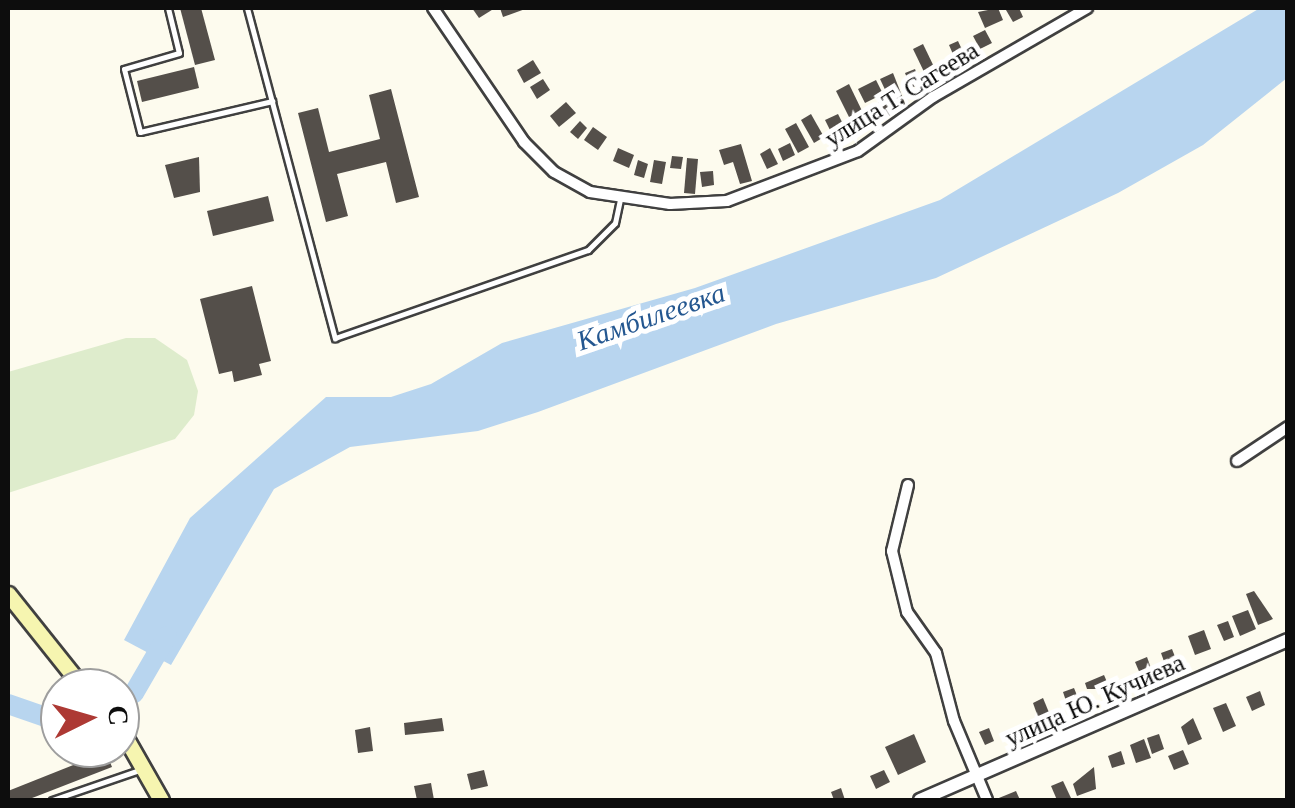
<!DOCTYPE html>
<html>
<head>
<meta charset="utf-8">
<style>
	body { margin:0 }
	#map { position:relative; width:1295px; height:808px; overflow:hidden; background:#fdfbee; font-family:Georgia,serif }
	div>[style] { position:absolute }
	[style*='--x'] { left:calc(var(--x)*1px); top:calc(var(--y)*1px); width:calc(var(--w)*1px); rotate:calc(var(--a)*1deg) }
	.pitch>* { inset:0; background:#deeccc }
	.water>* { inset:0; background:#b8d5ef }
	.river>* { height:20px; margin:-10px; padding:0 10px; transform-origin:10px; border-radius:10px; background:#b8d5ef }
	.building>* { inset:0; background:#544f4a }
	.roads { filter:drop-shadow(2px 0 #404040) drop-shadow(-2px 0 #404040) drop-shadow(0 2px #404040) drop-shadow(0 -2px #404040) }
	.service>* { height:5px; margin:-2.5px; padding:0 2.5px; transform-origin:2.5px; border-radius:2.5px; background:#fff }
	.minor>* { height:10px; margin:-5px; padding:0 5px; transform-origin:5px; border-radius:5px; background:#fff }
	.tertiary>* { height:12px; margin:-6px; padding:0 6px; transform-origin:6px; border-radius:6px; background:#fff }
	.secondary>* { height:15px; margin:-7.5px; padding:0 7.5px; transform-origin:7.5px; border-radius:7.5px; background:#f6f5b0 }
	span { translate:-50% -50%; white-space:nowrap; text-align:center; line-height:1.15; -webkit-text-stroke:10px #fff; paint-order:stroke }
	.street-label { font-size:25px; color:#0d0d0d }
	.water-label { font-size:28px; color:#245790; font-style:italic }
	.frame { position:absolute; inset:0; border:10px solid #0d0d0d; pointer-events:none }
	.north { position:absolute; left:40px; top:668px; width:100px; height:100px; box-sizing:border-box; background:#fff; border:2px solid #9e9e9e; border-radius:50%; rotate:85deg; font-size:28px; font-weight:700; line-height:40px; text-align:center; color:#0d0d0d }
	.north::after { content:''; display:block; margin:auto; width:35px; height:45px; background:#ad3934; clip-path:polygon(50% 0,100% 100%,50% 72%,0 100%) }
</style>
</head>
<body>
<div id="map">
	<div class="pitch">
		<div style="clip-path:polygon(126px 338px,155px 338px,187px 360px,198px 391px,194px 415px,175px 439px,8px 493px,8px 372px)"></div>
	</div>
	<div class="water">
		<div style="clip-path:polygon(1260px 8px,1287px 8px,1287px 78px,1203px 145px,1118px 193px,936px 278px,776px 324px,538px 412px,478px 431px,350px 447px,274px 489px,171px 665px,124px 640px,190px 518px,326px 397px,391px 397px,431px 384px,502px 343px,695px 288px,940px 200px)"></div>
	</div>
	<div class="river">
		<div style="--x:120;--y:703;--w:17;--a:-36"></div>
		<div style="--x:134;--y:693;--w:66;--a:-59.9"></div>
		<div style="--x:8;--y:704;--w:55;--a:19.1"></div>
	</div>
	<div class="building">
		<div style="clip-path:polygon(180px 8px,201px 8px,215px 60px,195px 65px)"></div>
		<div style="clip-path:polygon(472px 8px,495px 8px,479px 18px)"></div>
		<div style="clip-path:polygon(500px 8px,528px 8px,503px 17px)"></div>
		<div style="clip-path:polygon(998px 8px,1003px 20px,985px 28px,978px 12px)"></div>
		<div style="clip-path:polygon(1019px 8px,1023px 17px,1013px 22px,1006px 10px)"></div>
		<div style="clip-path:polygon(985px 30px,992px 43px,980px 49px,973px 36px)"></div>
		<div style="clip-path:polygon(958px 41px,965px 56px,956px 61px,949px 45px)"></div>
		<div style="clip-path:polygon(923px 44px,937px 73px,927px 78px,913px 49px)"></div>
		<div style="clip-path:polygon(533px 60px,541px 73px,524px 83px,517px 70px)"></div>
		<div style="clip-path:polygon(194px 67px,199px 88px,142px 102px,137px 81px)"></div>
		<div style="clip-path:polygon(915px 69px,921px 84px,911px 88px,905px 73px)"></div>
		<div style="clip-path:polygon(893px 73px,906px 106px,895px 111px,880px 79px)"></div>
		<div style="clip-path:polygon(543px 79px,550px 90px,537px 99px,530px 87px)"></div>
		<div style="clip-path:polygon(876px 80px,893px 114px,883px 119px,877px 97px,865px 103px,858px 89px)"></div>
		<div style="clip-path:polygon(849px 84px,865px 117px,852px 123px,836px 91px)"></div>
		<div style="clip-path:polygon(391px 89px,419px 197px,396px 203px,386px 162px,337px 174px,348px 216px,326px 222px,298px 113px,318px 108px,329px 152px,380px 139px,369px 95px)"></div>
		<div style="clip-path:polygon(566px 102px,576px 113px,559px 127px,550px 116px)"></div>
		<div style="clip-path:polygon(811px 114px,824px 137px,814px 143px,801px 120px)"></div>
		<div style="clip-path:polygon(838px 114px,845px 128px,832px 134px,825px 120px)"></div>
		<div style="clip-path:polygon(580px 121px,587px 128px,578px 139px,570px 132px)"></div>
		<div style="clip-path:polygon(796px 123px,809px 147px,798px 153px,785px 129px)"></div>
		<div style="clip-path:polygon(593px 127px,607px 137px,598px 150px,584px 140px)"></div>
		<div style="clip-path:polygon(790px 143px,795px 155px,783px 161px,778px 149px)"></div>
		<div style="clip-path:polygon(741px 144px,752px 181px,740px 184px,733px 162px,724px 165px,719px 150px)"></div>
		<div style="clip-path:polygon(618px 148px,634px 155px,629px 168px,613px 161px)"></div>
		<div style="clip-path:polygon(770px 148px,778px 164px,767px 169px,760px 154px)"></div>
		<div style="clip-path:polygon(672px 156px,683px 157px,681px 169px,670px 168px)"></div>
		<div style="clip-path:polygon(199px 157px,200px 192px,174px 198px,165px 165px)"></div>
		<div style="clip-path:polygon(687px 158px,698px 159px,695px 194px,684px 193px)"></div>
		<div style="clip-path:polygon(638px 160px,648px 164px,644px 178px,634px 175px)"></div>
		<div style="clip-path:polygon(654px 160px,666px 162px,662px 184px,650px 182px)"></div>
		<div style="clip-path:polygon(713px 171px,714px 185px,702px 187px,700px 172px)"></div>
		<div style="clip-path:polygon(268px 196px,274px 221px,213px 236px,207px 211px)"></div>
		<div style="clip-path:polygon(252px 286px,271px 361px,259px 364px,262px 375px,234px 382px,232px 371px,219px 374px,200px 299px)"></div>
		<div style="clip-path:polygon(1254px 591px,1273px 619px,1258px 625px,1246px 594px)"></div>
		<div style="clip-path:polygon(1248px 610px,1256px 629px,1240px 636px,1232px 616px)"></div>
		<div style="clip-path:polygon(1228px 621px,1234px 637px,1224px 641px,1217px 625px)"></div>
		<div style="clip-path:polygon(1204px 630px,1211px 649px,1195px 655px,1188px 636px)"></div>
		<div style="clip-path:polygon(1172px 649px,1177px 662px,1166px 667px,1161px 653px)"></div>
		<div style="clip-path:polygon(1147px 657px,1152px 671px,1141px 676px,1135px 662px)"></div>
		<div style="clip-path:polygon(1104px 675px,1110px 689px,1087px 689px,1085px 683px)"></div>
		<div style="clip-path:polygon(1074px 688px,1080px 703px,1068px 707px,1063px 692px)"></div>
		<div style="clip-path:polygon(1260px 691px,1265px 705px,1252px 711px,1246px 697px)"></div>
		<div style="clip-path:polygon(1043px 698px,1050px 715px,1039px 720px,1033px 703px)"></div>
		<div style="clip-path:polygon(1226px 703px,1236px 726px,1223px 732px,1213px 708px)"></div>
		<div style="clip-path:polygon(442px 718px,444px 731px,405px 735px,404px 723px)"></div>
		<div style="clip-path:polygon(1193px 718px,1202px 739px,1188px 745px,1181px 727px)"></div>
		<div style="clip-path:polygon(370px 727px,373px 751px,358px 753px,355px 730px)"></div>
		<div style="clip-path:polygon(989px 728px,994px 741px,985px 745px,979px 732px)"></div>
		<div style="clip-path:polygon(914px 734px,926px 762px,898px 775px,885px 747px)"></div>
		<div style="clip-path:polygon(1159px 734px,1164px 749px,1152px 754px,1147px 738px)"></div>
		<div style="clip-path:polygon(1144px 739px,1151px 758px,1136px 763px,1130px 745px)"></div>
		<div style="clip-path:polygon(1183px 750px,1189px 764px,1174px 770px,1168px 756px)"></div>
		<div style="clip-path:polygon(1121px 751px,1125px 764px,1112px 768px,1108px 756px)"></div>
		<div style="clip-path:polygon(106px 752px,112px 767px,27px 800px,10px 800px,8px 791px)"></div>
		<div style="clip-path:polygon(1094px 767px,1096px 789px,1077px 796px,1073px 784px)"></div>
		<div style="clip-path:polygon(484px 770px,488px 786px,471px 790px,467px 774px)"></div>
		<div style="clip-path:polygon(884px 770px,890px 782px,876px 789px,870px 776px)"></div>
		<div style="clip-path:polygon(1063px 781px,1071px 798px,1057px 800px,1051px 786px)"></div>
		<div style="clip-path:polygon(431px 783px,434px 800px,417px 800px,414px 786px)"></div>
		<div style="clip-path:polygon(841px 788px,845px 800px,834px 800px,831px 792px)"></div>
		<div style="clip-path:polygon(1016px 791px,1020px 800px,994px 800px)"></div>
	</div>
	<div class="roads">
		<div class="service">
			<div style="--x:168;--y:8;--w:46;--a:76.3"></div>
			<div style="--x:179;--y:53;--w:57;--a:163.8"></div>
			<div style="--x:124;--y:69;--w:65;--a:75.7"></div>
			<div style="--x:140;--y:132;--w:136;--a:-13.2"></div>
			<div style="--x:247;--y:8;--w:342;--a:75.1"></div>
			<div style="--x:335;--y:338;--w:268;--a:-19.2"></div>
			<div style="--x:588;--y:250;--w:38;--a:-45"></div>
			<div style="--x:615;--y:223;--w:25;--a:-78"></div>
			<div style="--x:52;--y:800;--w:92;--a:-19"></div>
		</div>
		<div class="minor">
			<div style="--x:433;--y:8;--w:162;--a:55.8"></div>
			<div style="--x:524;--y:142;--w:42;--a:45"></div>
			<div style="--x:554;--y:172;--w:41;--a:29.1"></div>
			<div style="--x:590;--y:192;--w:81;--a:8.5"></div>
			<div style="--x:670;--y:204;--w:57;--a:-3"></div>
			<div style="--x:727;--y:201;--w:140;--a:-20.9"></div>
			<div style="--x:858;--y:151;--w:92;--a:-35.8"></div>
			<div style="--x:933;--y:97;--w:178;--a:-30"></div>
			<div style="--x:1237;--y:461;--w:61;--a:-33.7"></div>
			<div style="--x:908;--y:485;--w:68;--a:103.6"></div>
			<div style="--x:892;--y:551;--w:63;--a:76.2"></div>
			<div style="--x:907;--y:612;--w:50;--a:54.7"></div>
			<div style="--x:936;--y:653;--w:70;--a:75.2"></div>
			<div style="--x:954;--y:721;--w:86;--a:67.3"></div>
		</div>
		<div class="tertiary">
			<div style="--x:920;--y:800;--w:401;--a:-23.5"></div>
		</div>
		<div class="secondary">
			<div style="--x:8;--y:594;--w:120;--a:51.4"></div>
			<div style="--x:120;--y:728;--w:83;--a:60.3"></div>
		</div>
	</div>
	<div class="street-label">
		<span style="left:902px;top:95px;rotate:-32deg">улица Т. Сагеева</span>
		<span style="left:1095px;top:701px;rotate:-24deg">улица Ю. Кучиева</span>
	</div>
	<div class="water-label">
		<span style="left:651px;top:317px;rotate:-19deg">Камбилеевка</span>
	</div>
	<div class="frame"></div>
	<div class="north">С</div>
</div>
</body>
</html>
